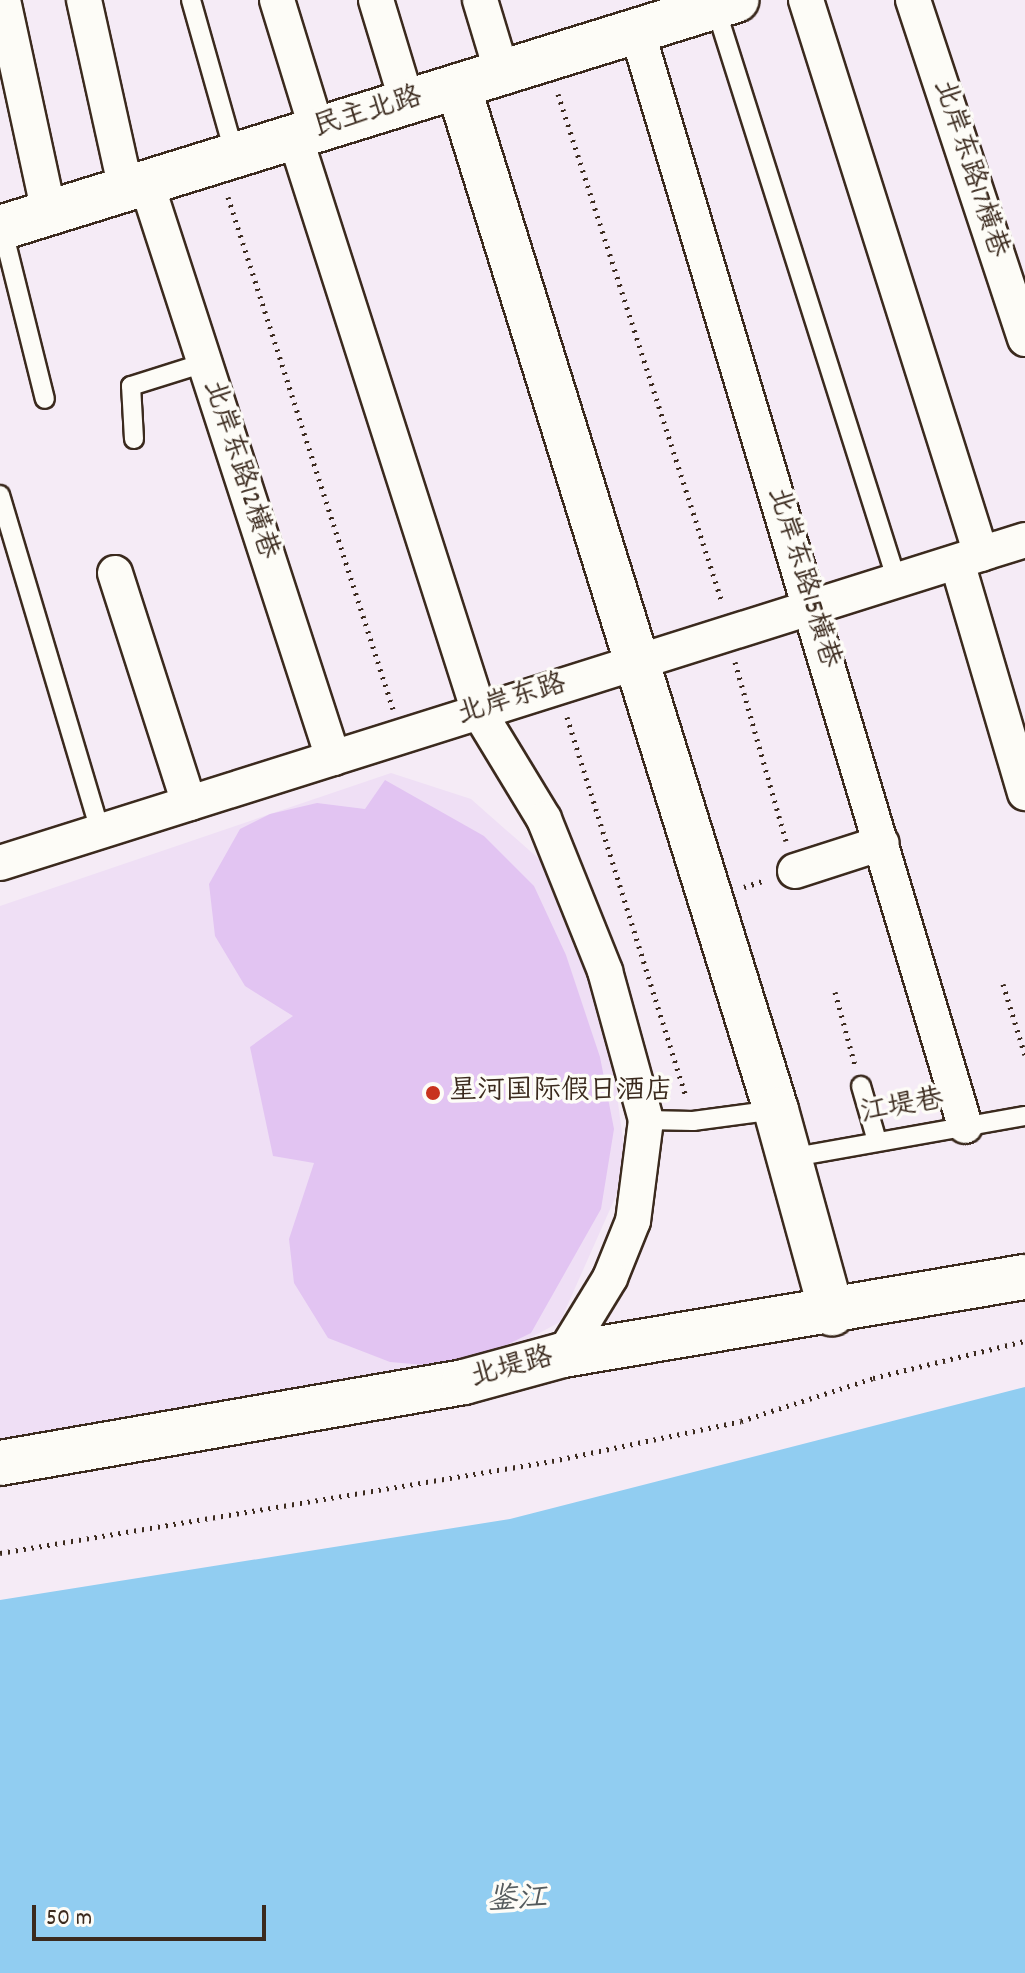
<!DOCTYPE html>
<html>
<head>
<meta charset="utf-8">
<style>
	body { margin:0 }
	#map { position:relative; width:1025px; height:1973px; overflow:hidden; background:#f5ebf6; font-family:Dekko,"LXGW WenKai TC",sans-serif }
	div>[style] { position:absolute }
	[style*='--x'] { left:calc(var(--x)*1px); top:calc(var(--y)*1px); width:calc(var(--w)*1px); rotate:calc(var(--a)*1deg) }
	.built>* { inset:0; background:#efdff5 }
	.water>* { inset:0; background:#91cdf1 }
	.building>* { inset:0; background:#e2c4f2 }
	.path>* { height:5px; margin-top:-2.5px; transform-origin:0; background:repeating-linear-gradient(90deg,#3b2a1e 0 2px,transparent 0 8px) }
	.roads { filter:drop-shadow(2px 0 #3b2a1e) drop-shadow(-2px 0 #3b2a1e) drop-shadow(0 2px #3b2a1e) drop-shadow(0 -2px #3b2a1e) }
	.service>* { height:18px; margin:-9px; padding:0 9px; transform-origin:9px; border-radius:9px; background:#fdfcf7 }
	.minor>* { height:34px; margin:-17px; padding:0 17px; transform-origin:17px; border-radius:17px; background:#fdfcf7 }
	.tertiary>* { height:44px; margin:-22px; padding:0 22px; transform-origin:22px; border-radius:22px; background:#fdfcf7 }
	.secondary>* { height:44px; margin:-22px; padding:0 22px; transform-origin:22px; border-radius:22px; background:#fdfcf7 }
	.dots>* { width:22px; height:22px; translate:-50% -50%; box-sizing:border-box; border:4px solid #fdfcf7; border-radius:50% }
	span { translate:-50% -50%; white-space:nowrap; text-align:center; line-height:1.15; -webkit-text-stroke:7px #fdfcf7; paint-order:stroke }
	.street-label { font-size:28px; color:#3b2a1e }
	.poi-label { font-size:28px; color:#3b2a1e }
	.left { translate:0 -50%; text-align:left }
	.water-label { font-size:30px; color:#555b5d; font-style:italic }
	.scale { position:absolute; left:32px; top:1905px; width:234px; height:36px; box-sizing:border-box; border:4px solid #3b2a1e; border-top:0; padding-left:10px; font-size:24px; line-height:28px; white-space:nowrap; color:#3b2a1e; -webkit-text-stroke:6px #fdfcf7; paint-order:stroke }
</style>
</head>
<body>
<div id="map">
	<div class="built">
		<div style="clip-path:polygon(391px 773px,471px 799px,547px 866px,609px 1034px,627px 1171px,560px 1322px,468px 1371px,0 1441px,0 906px)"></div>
	</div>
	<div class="water">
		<div style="clip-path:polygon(1025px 1387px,1025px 1973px,0 1973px,0 1600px,510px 1519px)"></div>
	</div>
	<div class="building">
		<div style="clip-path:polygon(385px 780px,484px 836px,534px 886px,566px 955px,600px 1057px,614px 1129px,601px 1209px,531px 1333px,459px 1368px,390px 1362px,328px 1338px,294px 1283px,289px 1239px,314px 1163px,273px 1156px,250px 1047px,293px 1016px,245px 986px,215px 936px,209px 884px,240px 829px,270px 814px,317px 803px,365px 809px)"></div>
	</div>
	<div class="path">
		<div style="--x:558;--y:94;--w:534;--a:72.11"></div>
		<div style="--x:228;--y:197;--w:538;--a:72.14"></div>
		<div style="--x:735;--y:662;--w:186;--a:74.1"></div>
		<div style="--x:567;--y:717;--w:398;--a:72.6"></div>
		<div style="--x:744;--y:887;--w:23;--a:-18"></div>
		<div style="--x:1003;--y:984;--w:74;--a:72.8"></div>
		<div style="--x:835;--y:992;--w:76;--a:74.7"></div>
		<div style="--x:0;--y:1553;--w:560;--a:-9.46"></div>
		<div style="--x:552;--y:1461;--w:193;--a:-11.9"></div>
		<div style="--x:741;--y:1421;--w:139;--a:-18"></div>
		<div style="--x:873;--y:1378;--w:156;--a:-13.7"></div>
	</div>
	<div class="roads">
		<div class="service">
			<div style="--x:191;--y:0;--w:161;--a:74.2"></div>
			<div style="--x:715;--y:6;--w:603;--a:72.44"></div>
			<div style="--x:2;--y:227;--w:177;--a:76"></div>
			<div style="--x:134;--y:439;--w:53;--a:-93.2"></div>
			<div style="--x:131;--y:386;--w:77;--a:-17.5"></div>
			<div style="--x:0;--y:495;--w:351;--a:73.4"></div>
			<div style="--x:861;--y:1086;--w:57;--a:73.8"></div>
			<div style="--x:646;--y:1120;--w:47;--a:1.2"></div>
			<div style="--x:693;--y:1121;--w:83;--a:-7.6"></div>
			<div style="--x:789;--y:1158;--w:240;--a:-10.1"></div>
		</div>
		<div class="minor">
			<div style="--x:3;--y:0;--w:217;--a:77.8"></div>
			<div style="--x:84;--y:0;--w:194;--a:77.5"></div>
			<div style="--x:277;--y:0;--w:136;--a:72.9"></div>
			<div style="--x:376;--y:0;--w:107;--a:73.1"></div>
			<div style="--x:480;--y:0;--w:76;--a:73.2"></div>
			<div style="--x:806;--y:0;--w:581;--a:72.47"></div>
			<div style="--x:913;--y:0;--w:357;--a:71.7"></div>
			<div style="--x:637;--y:31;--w:1143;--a:73.32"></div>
			<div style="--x:295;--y:137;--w:604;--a:72.26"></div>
			<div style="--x:479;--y:712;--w:125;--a:58.7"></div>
			<div style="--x:544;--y:819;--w:164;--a:68.1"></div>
			<div style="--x:605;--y:971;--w:155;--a:74.6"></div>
			<div style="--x:646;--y:1120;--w:102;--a:97.3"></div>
			<div style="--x:633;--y:1221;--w:61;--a:112"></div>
			<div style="--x:610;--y:1278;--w:90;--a:121.4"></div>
			<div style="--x:146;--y:182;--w:606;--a:72.01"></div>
			<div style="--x:957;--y:562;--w:241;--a:73.6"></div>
			<div style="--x:115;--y:573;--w:242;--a:72.2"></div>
			<div style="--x:0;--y:863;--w:1075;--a:-17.49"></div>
			<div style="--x:795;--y:871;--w:91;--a:-17.8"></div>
		</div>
		<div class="tertiary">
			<div style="--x:458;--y:86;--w:1072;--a:72.75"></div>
			<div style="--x:776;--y:1110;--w:211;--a:74.6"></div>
			<div style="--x:0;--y:228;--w:771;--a:-17.21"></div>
		</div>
		<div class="secondary">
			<div style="--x:0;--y:1463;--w:471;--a:-9.9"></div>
			<div style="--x:464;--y:1382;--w:103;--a:-15.3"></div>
			<div style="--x:563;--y:1355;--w:469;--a:-9.6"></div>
		</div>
	</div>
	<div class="dots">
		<div style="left:433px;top:1093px;background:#c8321e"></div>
	</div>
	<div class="street-label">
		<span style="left:368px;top:114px;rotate:-17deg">民主北路</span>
		<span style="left:969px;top:169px;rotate:72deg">北岸东路17横巷</span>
		<span style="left:239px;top:470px;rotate:72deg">北岸东路12横巷</span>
		<span style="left:802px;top:578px;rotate:73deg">北岸东路15横巷</span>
		<span style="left:512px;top:701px;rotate:-17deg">北岸东路</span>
		<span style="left:902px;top:1108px;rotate:-10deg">江堤巷</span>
		<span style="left:512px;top:1369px;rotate:-15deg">北堤路</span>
	</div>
	<div class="poi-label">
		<span class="left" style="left:449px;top:1093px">星河国际假日酒店</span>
	</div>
	<div class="water-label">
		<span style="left:517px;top:1902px;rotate:-2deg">鉴江</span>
	</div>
	<div class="scale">50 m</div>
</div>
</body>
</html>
